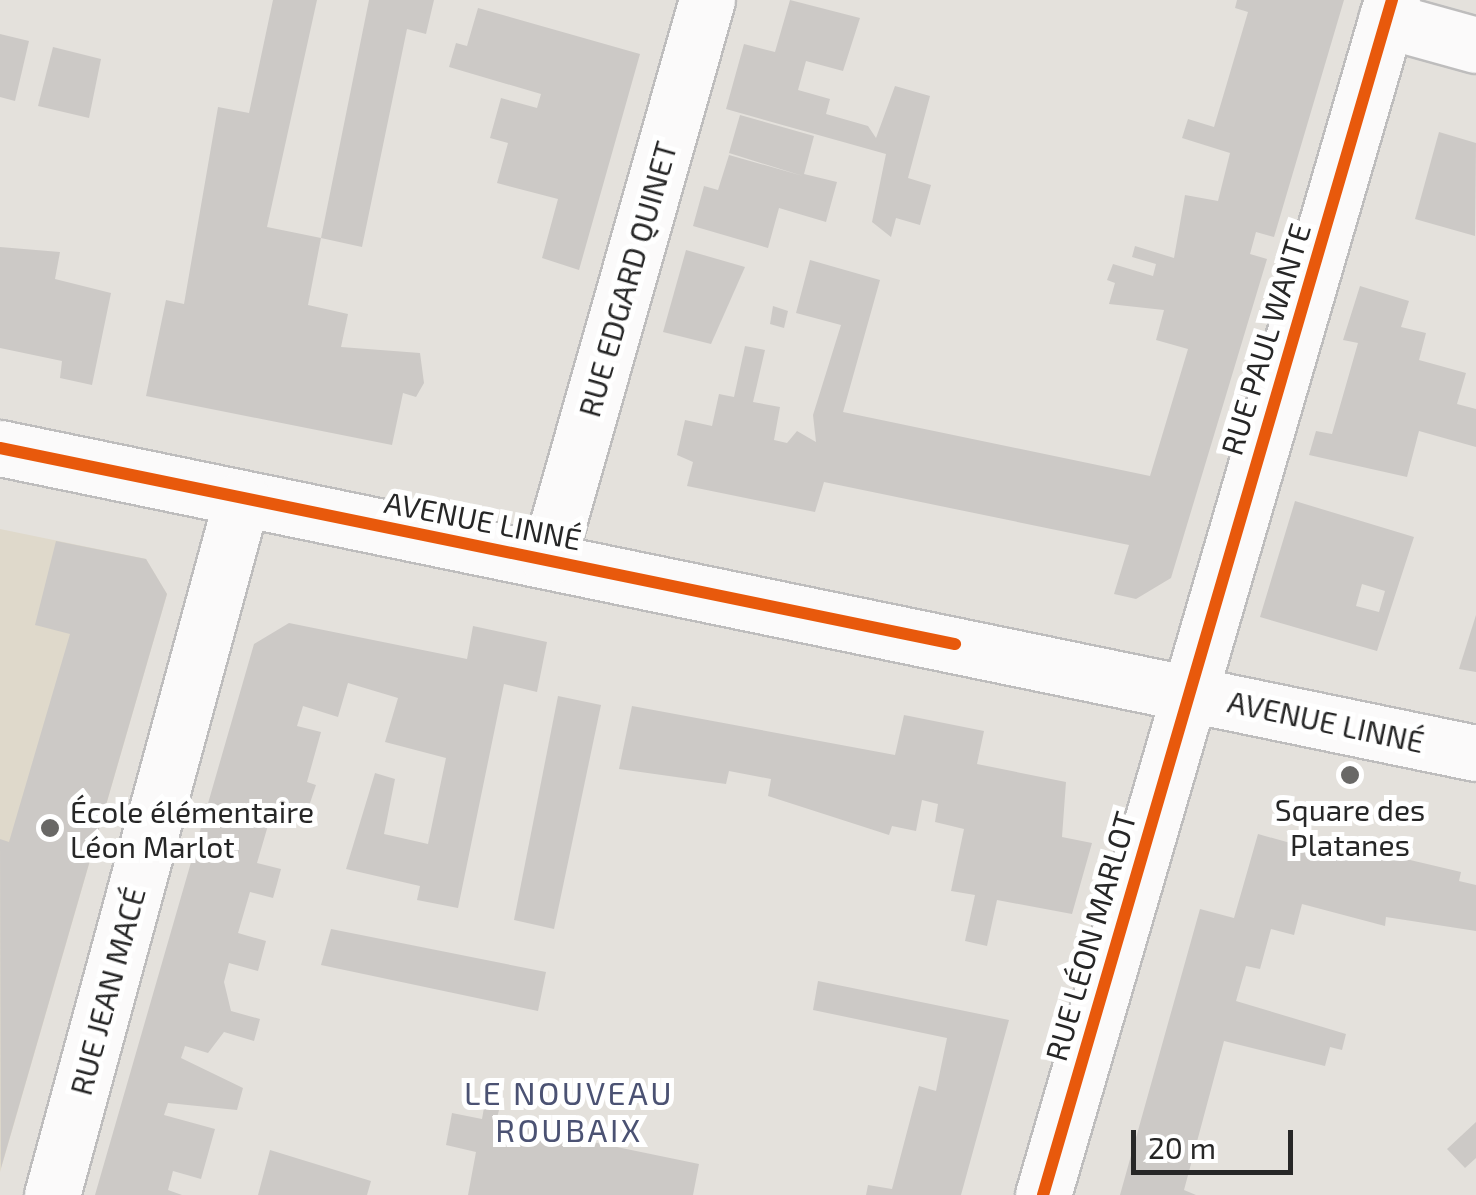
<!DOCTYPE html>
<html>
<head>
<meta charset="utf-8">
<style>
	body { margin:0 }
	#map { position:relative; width:1476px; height:1195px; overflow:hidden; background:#e4e1dc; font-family:"Exo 2",sans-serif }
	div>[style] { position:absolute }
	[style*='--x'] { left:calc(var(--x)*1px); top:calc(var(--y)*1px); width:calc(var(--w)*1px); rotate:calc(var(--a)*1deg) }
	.education>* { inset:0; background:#dfd9cb }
	.building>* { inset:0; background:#ccc9c6 }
	.roads { filter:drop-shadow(2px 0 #bebdbd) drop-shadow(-2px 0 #bebdbd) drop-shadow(0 2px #bebdbd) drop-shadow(0 -2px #bebdbd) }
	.minor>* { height:55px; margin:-27.5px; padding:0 27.5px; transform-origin:27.5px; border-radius:27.5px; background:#fbfafa }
	.cycleway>* { height:12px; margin:-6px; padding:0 6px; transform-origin:6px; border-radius:6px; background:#e8590c }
	.dots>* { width:28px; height:28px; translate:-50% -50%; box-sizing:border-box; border:5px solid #fff; border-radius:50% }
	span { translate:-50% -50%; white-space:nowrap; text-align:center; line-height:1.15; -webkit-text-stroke:10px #fff; paint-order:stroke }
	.street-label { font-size:30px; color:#272727 }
	.poi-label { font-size:30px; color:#272727 }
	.left { translate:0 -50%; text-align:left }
	.neighbourhood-label { font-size:32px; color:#4b5273; letter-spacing:2.5px }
	.scale { position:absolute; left:1131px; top:1130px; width:162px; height:45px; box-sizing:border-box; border:5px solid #272727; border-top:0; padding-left:12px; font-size:30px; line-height:35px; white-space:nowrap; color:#272727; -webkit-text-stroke:8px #fff; paint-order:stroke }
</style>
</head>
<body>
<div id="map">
	<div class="education">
		<div style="clip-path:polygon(0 529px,146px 559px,167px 594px,0 1172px)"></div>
	</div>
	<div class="building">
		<div style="clip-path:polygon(273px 0,317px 0,267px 227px,321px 238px,308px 305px,348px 314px,341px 347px,420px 353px,424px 383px,416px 397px,403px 393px,392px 445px,146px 396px,166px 300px,184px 304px,218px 107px,249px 113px)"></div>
		<div style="clip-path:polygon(369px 0,434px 0,426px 34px,407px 29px,362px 247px,321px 238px)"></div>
		<div style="clip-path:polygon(790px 0,860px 18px,843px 71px,806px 61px,798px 90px,830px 99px,826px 114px,868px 126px,876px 138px,895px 86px,930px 96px,908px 178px,931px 185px,920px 225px,896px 218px,891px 237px,872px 222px,886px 154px,726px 109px,744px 44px,775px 52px)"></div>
		<div style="clip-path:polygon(1237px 0,1344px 0,1274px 237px,1256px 232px,1250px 254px,1267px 259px,1171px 578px,1136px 599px,1114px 594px,1129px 545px,824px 482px,815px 512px,687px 486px,693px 462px,677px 455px,685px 420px,712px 426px,719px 394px,734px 397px,745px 346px,765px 350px,753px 402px,780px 407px,774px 440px,787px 443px,797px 431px,816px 442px,813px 415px,841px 325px,796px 313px,810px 260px,880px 280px,843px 412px,1150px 476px,1188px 349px,1156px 340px,1164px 310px,1109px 304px,1115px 283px,1107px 280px,1113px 264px,1153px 276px,1156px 264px,1132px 257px,1135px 246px,1174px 258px,1185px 195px,1218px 201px,1230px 153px,1182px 138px,1188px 119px,1214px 127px,1248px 12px,1235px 8px)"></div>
		<div style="clip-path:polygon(478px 8px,640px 54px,579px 270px,542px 258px,558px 199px,497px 183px,508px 143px,490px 138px,501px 98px,537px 108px,541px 94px,449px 67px,456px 43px,467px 46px)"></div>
		<div style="clip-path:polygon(0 34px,29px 41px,15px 101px,0 97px)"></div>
		<div style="clip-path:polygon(53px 47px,101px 59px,89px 118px,38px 106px)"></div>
		<div style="clip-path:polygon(740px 115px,814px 136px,804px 174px,837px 182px,826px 222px,779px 208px,768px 248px,693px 226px,704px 186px,718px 190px,729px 155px,803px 176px,729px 153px)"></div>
		<div style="clip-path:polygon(1439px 132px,1476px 143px,1475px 236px,1415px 219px)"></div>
		<div style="clip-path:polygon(0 247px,60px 252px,55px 279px,111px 293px,92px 385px,60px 378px,62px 361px,0 348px)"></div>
		<div style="clip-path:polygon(686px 250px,745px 267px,711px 344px,663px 332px)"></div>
		<div style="clip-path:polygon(1360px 286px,1409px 301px,1401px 327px,1426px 333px,1419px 360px,1466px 373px,1457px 404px,1476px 409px,1476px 447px,1419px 431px,1407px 477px,1309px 455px,1316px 431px,1332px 434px,1358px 343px,1343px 340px)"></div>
		<div style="clip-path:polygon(773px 306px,788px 311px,784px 328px,770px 324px)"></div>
		<div style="clip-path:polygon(evenodd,1295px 501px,1414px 537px,1377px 651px,1260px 617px,1295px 501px,1362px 584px,1385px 591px,1379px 612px,1356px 606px,1362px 584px)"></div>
		<div style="clip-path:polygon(56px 541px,146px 559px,167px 594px,1px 1168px,0 839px,9px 842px,70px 634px,35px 625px)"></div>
		<div style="clip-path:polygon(1476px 615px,1476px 672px,1459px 669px)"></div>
		<div style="clip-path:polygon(289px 623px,467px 659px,473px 626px,547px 642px,537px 692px,504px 684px,458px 908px,417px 900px,420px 886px,346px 869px,375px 773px,395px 779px,384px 834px,428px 844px,446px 758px,385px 742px,398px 698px,348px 683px,338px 717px,303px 706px,297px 726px,321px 732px,307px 782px,316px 785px,305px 818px,296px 815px,292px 828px,269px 822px,257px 863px,281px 869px,277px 884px,273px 898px,250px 892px,238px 933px,266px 941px,258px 971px,229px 963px,224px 982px,231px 1011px,260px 1019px,254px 1041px,224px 1032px,208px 1053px,185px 1046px,181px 1058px,243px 1088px,237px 1110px,168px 1103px,164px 1115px,215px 1129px,201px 1179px,173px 1171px,168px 1190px,182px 1195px,95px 1195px,254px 644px)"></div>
		<div style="clip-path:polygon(558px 696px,601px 705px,554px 929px,514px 920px)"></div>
		<div style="clip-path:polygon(632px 706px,895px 755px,904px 715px,984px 731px,977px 764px,1066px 782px,1062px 837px,1092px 843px,1072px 914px,997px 900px,987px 946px,965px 941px,975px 895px,951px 891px,964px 829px,935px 822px,938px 804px,922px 800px,916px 831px,892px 826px,889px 835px,768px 796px,771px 779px,729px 771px,726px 784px,619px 769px)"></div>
		<div style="clip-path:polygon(1258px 834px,1301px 846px,1304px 835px,1461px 872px,1459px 881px,1476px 885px,1476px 931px,1386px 917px,1385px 926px,1302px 904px,1294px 935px,1271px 929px,1260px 969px,1246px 966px,1236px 1001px,1346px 1034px,1342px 1050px,1330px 1047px,1325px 1066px,1224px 1041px,1184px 1190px,1196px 1195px,1120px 1195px,1200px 909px,1234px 918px)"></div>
		<div style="clip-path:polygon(331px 929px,546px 972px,538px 1011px,321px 965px)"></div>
		<div style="clip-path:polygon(818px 981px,1009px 1020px,961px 1195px,866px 1195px,868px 1185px,892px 1189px,919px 1086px,936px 1091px,947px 1038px,813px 1010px)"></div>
		<div style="clip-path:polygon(485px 1102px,500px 1106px,496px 1122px,699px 1164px,693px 1195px,468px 1195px,476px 1152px,446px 1145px,452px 1113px,482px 1119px)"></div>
		<div style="clip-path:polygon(1476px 1122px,1476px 1158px,1465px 1168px,1447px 1149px)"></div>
		<div style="clip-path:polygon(270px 1150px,371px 1181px,367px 1195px,258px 1195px)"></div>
	</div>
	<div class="roads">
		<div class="minor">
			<div style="--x:1386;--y:20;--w:93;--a:15.5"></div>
			<div style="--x:0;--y:448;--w:1507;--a:11.68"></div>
			<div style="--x:548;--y:558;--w:580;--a:-74.1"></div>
			<div style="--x:52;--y:1195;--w:722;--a:-74.75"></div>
			<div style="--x:1043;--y:1195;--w:1245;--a:-73.72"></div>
		</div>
	</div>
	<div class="cycleway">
		<div style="--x:0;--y:448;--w:975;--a:11.6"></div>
		<div style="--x:1043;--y:1195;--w:1245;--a:-73.72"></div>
	</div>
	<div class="dots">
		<div style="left:1350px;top:775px;background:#696866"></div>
		<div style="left:50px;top:828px;background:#696866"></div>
	</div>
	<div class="street-label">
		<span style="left:627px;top:279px;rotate:-74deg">RUE EDGARD QUINET</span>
		<span style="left:1265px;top:339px;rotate:-73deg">RUE PAUL WANTE</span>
		<span style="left:483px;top:520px;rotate:11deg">AVENUE LINNÉ</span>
		<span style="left:1326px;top:721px;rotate:12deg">AVENUE LINNÉ</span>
		<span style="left:1090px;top:936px;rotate:-74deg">RUE LÉON MARLOT</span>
		<span style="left:107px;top:991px;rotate:-75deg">RUE JEAN MACÉ</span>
	</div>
	<div class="poi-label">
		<span style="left:1350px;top:826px">Square des<br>Platanes</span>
		<span class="left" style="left:70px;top:828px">École élémentaire<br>Léon Marlot</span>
	</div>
	<div class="neighbourhood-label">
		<span style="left:569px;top:1111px">LE NOUVEAU<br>ROUBAIX</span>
	</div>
	<div class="scale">20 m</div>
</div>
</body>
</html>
